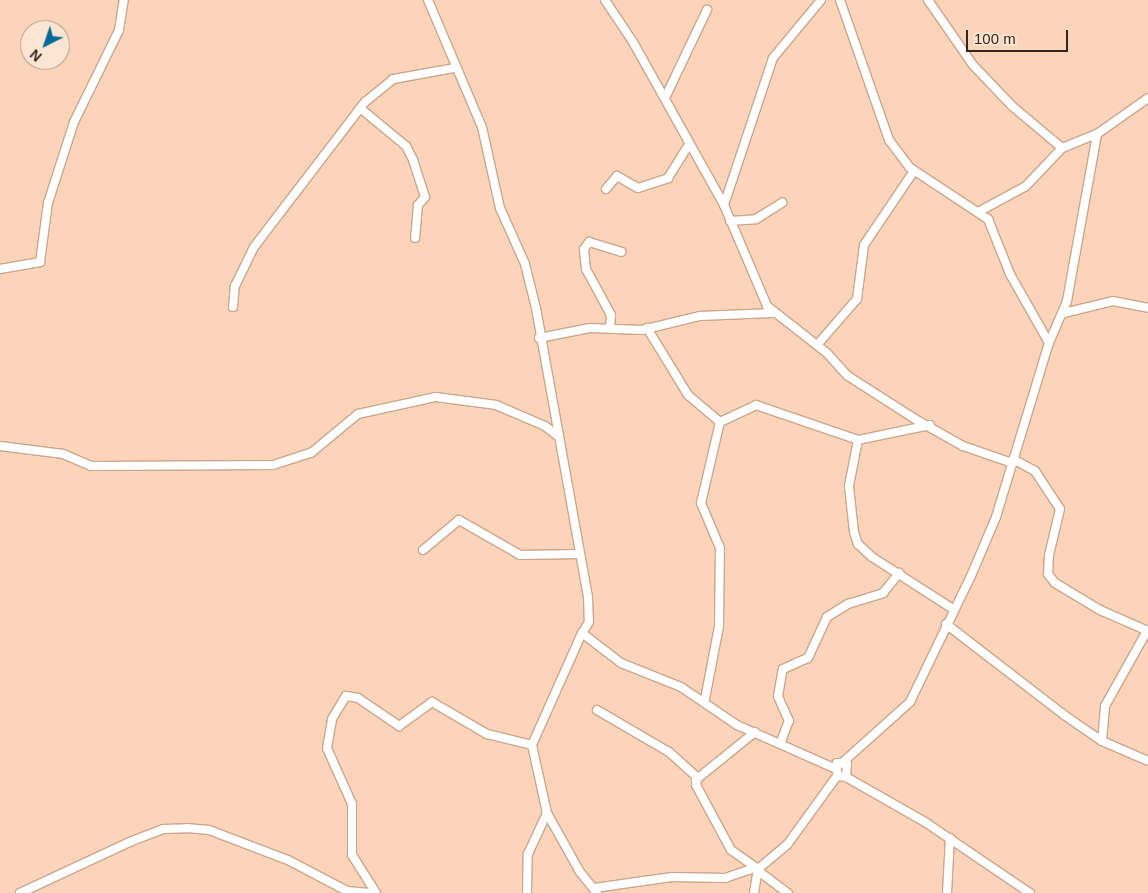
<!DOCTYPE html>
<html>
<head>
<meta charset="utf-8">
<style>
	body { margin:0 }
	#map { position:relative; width:1148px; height:893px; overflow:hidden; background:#fcd4b9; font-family:Arial,sans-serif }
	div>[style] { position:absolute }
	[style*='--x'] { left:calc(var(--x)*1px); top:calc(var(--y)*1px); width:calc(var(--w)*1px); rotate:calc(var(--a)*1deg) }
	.roads { filter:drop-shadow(1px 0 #cca68c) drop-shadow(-1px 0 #cca68c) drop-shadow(0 1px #cca68c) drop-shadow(0 -1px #cca68c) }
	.street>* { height:8px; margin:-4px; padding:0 4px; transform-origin:4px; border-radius:4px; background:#fff }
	span { translate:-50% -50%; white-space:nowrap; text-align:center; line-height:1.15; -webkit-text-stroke:4.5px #fde5d4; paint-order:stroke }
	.north { position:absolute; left:20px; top:20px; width:50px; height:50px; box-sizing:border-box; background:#fde5d4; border:1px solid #ad998a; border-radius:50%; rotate:221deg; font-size:14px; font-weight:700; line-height:20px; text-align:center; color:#34261b }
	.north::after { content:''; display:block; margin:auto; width:18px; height:22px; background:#006b98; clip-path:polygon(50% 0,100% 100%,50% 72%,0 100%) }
	.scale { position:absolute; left:966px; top:30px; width:102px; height:22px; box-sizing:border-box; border:2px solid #34261b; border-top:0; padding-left:6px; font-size:15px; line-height:18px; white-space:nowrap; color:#34261b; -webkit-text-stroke:4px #fde5d4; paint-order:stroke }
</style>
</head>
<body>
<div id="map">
	<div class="roads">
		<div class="street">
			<div style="--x:428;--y:0;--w:138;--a:67"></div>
			<div style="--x:482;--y:127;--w:83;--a:77.5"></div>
			<div style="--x:500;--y:208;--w:61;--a:65.9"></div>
			<div style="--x:525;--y:264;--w:45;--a:76"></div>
			<div style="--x:536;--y:308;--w:294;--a:79.8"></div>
			<div style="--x:588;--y:597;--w:25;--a:88"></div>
			<div style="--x:589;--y:622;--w:13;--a:122"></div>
			<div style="--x:582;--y:633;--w:49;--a:37.6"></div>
			<div style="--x:621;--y:663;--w:65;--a:21.8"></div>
			<div style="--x:681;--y:687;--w:68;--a:34.2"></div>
			<div style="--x:737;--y:725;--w:106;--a:23.9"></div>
			<div style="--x:605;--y:0;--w:50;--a:56.3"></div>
			<div style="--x:633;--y:42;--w:187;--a:60.8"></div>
			<div style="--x:724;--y:205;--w:110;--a:66.9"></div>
			<div style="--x:767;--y:306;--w:76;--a:38.1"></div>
			<div style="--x:827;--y:353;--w:31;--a:48"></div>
			<div style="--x:848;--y:376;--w:80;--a:32.7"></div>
			<div style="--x:915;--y:419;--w:55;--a:29.4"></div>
			<div style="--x:963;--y:446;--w:52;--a:19.1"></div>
			<div style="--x:840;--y:0;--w:148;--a:70.7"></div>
			<div style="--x:889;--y:140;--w:34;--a:53"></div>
			<div style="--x:909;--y:167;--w:95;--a:33.4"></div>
			<div style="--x:988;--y:219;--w:59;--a:68.2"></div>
			<div style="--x:1010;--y:274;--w:79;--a:60.5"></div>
			<div style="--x:928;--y:0;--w:79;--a:55.3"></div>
			<div style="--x:973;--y:65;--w:57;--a:46.4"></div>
			<div style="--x:1012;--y:106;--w:65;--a:40"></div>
			<div style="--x:665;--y:98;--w:98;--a:-64.5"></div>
			<div style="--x:360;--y:108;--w:60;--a:39.6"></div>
			<div style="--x:406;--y:146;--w:16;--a:63"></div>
			<div style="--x:413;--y:160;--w:39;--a:72"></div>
			<div style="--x:425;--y:197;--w:11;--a:131"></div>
			<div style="--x:418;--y:205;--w:33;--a:95"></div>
			<div style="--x:606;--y:189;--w:17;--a:-50"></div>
			<div style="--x:617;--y:176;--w:24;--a:30"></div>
			<div style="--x:638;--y:188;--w:32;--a:-18"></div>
			<div style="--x:668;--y:178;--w:40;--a:-58"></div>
			<div style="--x:724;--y:205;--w:155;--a:-71.6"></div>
			<div style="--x:773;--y:58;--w:75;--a:-50.4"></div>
			<div style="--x:980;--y:211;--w:52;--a:-28.5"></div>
			<div style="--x:1026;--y:186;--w:52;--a:-46.5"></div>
			<div style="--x:1062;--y:148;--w:38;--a:-22"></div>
			<div style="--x:730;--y:221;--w:26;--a:-4"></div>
			<div style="--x:756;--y:219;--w:31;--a:-32"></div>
			<div style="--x:0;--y:269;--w:41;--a:-9.9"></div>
			<div style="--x:40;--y:262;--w:60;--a:-82.3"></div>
			<div style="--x:48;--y:203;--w:85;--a:-72.2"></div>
			<div style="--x:74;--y:122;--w:102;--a:-63.9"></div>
			<div style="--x:119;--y:30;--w:30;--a:-81"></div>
			<div style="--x:233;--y:307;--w:21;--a:-85"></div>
			<div style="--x:235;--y:286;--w:43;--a:-64"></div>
			<div style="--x:254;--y:247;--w:183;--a:-52.6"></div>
			<div style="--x:365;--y:102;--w:36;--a:-39"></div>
			<div style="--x:393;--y:79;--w:62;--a:-10.2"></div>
			<div style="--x:1064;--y:313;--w:50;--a:-13.8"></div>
			<div style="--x:1113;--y:301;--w:36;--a:11"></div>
			<div style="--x:610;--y:328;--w:13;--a:-86"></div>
			<div style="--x:611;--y:315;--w:52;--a:-118.5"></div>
			<div style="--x:586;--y:269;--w:20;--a:-96"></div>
			<div style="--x:584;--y:249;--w:9;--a:-54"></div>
			<div style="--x:589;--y:242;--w:34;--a:17"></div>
			<div style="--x:647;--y:328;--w:79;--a:58.5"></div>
			<div style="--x:688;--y:395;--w:42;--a:40.2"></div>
			<div style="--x:539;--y:338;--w:52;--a:-11.1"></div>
			<div style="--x:590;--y:328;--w:52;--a:2.2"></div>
			<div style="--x:642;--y:330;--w:60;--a:-13.6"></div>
			<div style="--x:700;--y:316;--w:73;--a:-2.4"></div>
			<div style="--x:817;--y:345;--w:61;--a:-49"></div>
			<div style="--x:857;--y:299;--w:54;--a:-82.6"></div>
			<div style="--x:864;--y:245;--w:89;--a:-56"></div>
			<div style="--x:930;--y:425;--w:74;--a:168.2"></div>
			<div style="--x:858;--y:440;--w:47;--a:101.1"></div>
			<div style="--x:849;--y:486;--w:46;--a:83.8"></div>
			<div style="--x:854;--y:532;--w:13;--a:72"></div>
			<div style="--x:858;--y:544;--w:19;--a:43"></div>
			<div style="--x:872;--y:557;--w:96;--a:32.7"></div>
			<div style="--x:0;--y:446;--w:64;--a:7.2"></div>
			<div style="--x:63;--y:454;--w:30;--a:23"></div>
			<div style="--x:91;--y:466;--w:182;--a:-0.3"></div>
			<div style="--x:273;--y:465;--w:40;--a:-18"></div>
			<div style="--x:311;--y:453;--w:61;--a:-39.7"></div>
			<div style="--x:358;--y:414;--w:80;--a:-12.3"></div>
			<div style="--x:436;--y:397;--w:61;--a:7.6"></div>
			<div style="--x:496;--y:405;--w:53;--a:23.2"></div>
			<div style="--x:545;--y:426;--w:16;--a:38"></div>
			<div style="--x:1013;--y:459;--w:25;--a:29"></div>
			<div style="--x:1035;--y:471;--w:45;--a:56.7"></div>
			<div style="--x:1060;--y:509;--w:47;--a:103.4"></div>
			<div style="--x:1049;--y:555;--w:19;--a:93"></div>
			<div style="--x:1048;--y:574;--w:11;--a:52"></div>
			<div style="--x:1055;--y:583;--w:52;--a:31"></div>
			<div style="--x:1100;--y:610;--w:52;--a:23.6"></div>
			<div style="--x:423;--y:550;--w:47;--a:-39.8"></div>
			<div style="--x:459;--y:520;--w:70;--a:29.8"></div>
			<div style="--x:520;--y:555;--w:60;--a:-1"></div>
			<div style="--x:946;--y:624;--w:149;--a:37.6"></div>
			<div style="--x:1064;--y:715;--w:46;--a:34.4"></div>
			<div style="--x:1102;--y:741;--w:50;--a:23.5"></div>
			<div style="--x:582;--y:633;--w:123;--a:114.1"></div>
			<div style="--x:532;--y:745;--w:70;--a:77.6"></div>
			<div style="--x:547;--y:813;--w:68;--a:60.8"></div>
			<div style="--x:580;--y:872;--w:27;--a:51"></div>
			<div style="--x:705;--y:699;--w:74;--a:-79.1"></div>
			<div style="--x:719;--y:626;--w:78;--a:-89.3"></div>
			<div style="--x:720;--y:548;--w:49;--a:-112.9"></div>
			<div style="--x:701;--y:503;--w:83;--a:-76.8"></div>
			<div style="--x:720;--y:422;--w:40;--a:-25"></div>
			<div style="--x:756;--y:405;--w:108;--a:18.9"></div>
			<div style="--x:597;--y:710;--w:83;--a:30.3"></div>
			<div style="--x:669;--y:752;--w:36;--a:42"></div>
			<div style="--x:696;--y:776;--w:7;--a:90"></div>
			<div style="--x:755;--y:732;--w:75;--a:141"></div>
			<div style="--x:697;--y:779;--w:6;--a:99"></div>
			<div style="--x:696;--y:785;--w:74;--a:61.7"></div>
			<div style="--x:731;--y:850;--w:33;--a:35"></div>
			<div style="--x:1102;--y:741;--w:35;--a:-85"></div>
			<div style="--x:1105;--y:706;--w:86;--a:-60.8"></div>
			<div style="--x:780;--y:744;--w:25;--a:-69"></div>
			<div style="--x:789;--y:721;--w:27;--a:-114"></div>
			<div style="--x:778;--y:696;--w:27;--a:-80"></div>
			<div style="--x:783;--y:669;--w:27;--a:-24"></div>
			<div style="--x:808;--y:658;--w:45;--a:-65.1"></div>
			<div style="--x:827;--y:617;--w:25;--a:-32"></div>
			<div style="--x:848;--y:604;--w:37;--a:-17"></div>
			<div style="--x:883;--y:593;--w:26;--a:-51"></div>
			<div style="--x:843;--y:762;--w:90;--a:-41.8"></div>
			<div style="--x:910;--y:702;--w:140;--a:-64.2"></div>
			<div style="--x:971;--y:576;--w:64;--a:-67"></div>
			<div style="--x:996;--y:517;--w:182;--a:-73.1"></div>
			<div style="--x:1049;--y:343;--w:46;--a:-66.8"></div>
			<div style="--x:1067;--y:301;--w:170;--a:-79.8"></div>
			<div style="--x:1097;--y:134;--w:62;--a:-35.2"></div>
			<div style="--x:846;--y:777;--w:13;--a:-86"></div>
			<div style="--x:847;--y:764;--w:10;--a:-174"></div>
			<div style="--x:837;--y:763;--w:13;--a:90"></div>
			<div style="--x:837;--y:776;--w:9;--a:6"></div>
			<div style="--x:846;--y:777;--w:91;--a:29.7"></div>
			<div style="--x:925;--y:822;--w:127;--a:34.1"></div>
			<div style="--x:761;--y:873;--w:34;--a:37"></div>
			<div style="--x:594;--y:888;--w:79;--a:-8"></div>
			<div style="--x:672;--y:877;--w:53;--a:1.1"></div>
			<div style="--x:725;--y:878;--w:31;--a:-19"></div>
			<div style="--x:20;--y:893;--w:123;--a:-24.9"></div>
			<div style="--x:132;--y:841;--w:34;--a:-21"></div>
			<div style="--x:164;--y:829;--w:23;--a:-2"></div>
			<div style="--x:187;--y:828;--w:22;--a:5"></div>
			<div style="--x:209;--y:830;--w:85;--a:20.8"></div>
			<div style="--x:288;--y:860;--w:67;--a:27.7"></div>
			<div style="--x:347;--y:891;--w:23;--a:5"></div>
			<div style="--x:376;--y:893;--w:45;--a:-122.3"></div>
			<div style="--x:352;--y:855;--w:51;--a:-90"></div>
			<div style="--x:352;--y:804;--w:61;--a:-114.1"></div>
			<div style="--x:327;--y:748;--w:29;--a:-80"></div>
			<div style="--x:332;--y:719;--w:27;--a:-59"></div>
			<div style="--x:346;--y:696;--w:12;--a:9"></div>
			<div style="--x:358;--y:698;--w:50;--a:34.3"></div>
			<div style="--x:399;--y:726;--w:41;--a:-36"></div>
			<div style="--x:432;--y:702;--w:64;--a:30.2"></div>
			<div style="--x:487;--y:734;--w:46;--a:13.7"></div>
			<div style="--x:527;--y:893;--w:39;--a:-89"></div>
			<div style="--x:528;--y:854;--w:45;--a:-65.1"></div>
			<div style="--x:754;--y:893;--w:24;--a:-81"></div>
			<div style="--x:758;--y:869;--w:38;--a:-40"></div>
			<div style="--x:787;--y:845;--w:85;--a:-54.1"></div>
			<div style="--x:947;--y:893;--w:55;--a:-86.9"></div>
		</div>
	</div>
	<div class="north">N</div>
	<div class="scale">100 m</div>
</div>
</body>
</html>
